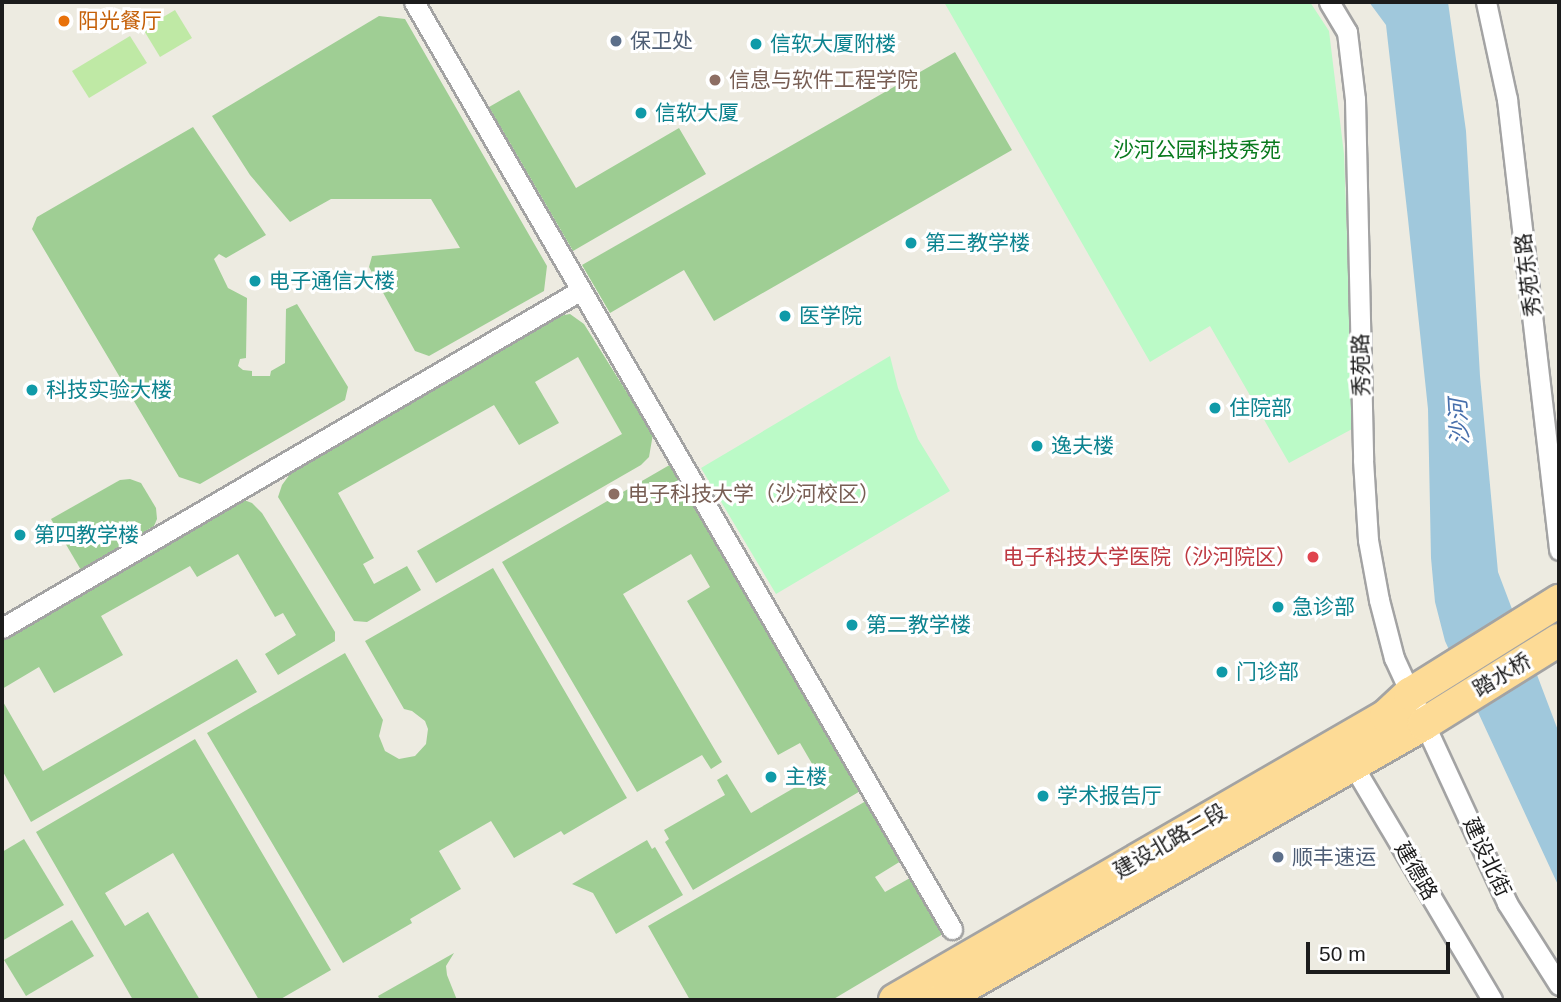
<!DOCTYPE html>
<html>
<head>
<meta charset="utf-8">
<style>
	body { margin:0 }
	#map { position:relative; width:1561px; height:1002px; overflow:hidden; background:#edebe1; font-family:Arial,"Noto Sans SC",sans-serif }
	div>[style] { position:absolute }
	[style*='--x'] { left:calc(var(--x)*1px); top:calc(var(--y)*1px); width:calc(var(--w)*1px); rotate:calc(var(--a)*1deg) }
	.grass>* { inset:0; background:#bfe9a5 }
	.forest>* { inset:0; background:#9fce94 }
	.park>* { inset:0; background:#bbfac7 }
	.water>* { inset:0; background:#a0c8dc }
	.roads { filter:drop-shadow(2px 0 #a3a3a3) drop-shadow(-2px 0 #a3a3a3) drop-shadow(0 2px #a3a3a3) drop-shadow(0 -2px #a3a3a3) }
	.minor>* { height:19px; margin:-9.5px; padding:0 9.5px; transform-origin:9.5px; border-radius:9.5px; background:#fff }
	.primary>* { height:32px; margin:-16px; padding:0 16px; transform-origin:16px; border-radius:16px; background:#fddb96 }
	.dots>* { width:19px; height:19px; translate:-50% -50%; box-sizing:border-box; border:4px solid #fff; border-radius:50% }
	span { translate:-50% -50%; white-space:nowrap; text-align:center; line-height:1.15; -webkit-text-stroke:6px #fff; paint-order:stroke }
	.food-label { font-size:21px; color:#c56008 }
	.left { translate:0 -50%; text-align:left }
	.service-label { font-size:21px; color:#4e5e75 }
	.culture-label { font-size:21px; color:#0d838f }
	.education-label { font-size:21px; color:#785e54 }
	.park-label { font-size:21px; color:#097a1e }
	.street-label { font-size:21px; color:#1c1c1c }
	.health-label { font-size:21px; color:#be3a42 }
	.right { translate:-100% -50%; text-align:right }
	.water-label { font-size:23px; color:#476fac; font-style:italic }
	.frame { position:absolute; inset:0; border:4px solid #1c1c1c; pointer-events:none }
	.scale { position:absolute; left:1306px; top:942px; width:144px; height:32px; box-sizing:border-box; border:4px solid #1c1c1c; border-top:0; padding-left:9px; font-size:21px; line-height:24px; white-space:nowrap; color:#1c1c1c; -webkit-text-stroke:5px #fff; paint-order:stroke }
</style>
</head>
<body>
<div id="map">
	<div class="grass">
		<div style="clip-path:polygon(175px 10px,192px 38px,160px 57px,143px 29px)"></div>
		<div style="clip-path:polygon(130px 36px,147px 63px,89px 98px,72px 71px)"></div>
	</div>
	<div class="forest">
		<div style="clip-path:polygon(379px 16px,405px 19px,547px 266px,544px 291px,429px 356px,415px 351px,369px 267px,372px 256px,460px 248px,431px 199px,331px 199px,290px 222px,250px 175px,212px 116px)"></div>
		<div style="clip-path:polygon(955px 52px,1012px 150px,714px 321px,684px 270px,610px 313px,582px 265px)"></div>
		<div style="clip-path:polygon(519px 90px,576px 188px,679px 128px,706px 174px,573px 251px,489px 107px)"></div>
		<div style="clip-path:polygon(193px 127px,266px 235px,226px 258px,219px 254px,214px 259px,228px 288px,247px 298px,246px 358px,240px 359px,238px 366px,243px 370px,252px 371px,252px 376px,270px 376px,271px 371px,285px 363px,286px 309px,297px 304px,348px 387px,345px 400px,200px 484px,179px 477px,32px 229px,37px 217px)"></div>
		<div style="clip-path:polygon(570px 314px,584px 324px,653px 434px,649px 457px,641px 465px,436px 583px,417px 551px,622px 434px,578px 357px,535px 382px,559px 423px,519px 445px,494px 405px,338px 493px,374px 558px,363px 564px,374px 584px,407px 566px,421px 590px,367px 622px,354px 621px,278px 497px,282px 485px,293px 470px,559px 316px)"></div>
		<div style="clip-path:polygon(673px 463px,862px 790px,693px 890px,665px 842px,669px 839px,664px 830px,725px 795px,717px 780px,727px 774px,751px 813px,818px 774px,800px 743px,778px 755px,687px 601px,710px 587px,691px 554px,623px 594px,722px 762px,711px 769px,702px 755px,637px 792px,502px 562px)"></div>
		<div style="clip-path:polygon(130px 479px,141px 483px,156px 508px,157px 519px,154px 526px,81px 570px,51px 519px,120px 480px)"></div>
		<div style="clip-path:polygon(244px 500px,252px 503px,262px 513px,335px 632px,335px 641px,278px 675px,265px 654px,296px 635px,283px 613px,275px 617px,238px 554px,197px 577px,190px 566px,101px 616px,123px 655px,54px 693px,39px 667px,2px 689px,2px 636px,236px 501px)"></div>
		<div style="clip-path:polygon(493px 568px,627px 798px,564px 835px,561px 831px,514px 858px,491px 821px,439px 851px,461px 889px,410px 919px,412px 923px,343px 963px,207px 733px,345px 653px,383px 720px,379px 736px,385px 751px,399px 759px,415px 756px,426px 744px,428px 729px,425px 721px,412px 711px,404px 709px,365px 641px)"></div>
		<div style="clip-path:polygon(237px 659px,257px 692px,31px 822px,2px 770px,2px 700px,43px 771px)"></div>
		<div style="clip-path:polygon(195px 739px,331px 970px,279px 1000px,259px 1000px,173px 853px,105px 893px,125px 926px,148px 912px,200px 1000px,133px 1000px,36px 832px)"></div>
		<div style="clip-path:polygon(866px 801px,901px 861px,875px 877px,885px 892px,910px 878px,943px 934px,832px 1000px,690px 1000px,648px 926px)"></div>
		<div style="clip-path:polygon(24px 839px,64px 905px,2px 941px,2px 852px)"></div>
		<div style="clip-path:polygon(647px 840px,652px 849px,655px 847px,683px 895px,616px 934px,593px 893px,572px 884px)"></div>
		<div style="clip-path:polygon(72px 920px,94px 956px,26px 996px,4px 960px)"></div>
		<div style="clip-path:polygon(454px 953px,446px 966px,447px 975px,457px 1000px,380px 1000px,378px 996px)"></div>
	</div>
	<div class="park">
		<div style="clip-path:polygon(944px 2px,1310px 2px,1329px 31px,1344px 154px,1354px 428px,1289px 463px,1210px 326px,1150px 362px)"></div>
		<div style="clip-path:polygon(890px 356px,898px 388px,918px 439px,950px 491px,776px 594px,701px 468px)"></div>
	</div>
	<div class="water">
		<div style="clip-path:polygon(1369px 2px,1448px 2px,1466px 131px,1480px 376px,1498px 572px,1559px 733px,1559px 887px,1445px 641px,1435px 602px,1431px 558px,1428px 409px,1408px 219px,1386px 25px)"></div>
	</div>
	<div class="roads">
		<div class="minor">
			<div style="--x:414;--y:2;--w:1072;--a:59.87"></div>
			<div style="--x:1329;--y:2;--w:35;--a:59"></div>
			<div style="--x:1347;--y:32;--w:67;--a:83.2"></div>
			<div style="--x:1355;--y:99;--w:361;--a:88.7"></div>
			<div style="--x:1363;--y:460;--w:80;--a:86.4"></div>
			<div style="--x:1368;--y:540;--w:61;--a:79.6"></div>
			<div style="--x:1379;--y:600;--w:60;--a:75.5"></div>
			<div style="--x:1394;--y:658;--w:270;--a:65.2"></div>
			<div style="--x:1507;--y:903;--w:97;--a:57.6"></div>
			<div style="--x:1486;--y:2;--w:99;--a:77.8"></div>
			<div style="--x:1507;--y:99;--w:454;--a:83.4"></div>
			<div style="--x:2;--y:628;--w:670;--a:-30.27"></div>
			<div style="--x:1348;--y:757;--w:282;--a:59.3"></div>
		</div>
		<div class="primary">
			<div style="--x:895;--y:1000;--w:567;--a:-30.05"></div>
			<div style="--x:1386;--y:716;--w:33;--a:-43"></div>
			<div style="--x:1410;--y:694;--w:176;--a:-32"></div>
			<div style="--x:941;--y:1000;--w:556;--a:-29.74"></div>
			<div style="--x:1424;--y:724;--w:159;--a:-31.9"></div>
		</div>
	</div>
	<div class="dots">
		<div style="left:64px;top:21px;background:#e8710a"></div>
		<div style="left:616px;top:41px;background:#5c6f8a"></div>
		<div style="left:756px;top:44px;background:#0f9aa8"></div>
		<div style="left:715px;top:80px;background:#8d6e63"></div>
		<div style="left:641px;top:113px;background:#0f9aa8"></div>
		<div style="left:911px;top:243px;background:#0f9aa8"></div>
		<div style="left:255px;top:281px;background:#0f9aa8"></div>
		<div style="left:785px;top:316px;background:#0f9aa8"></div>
		<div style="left:32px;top:390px;background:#0f9aa8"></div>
		<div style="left:1215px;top:408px;background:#0f9aa8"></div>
		<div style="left:1037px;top:446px;background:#0f9aa8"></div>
		<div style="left:614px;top:494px;background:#8d6e63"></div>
		<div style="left:20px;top:535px;background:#0f9aa8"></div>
		<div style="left:1313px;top:557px;background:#e0444e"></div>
		<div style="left:1278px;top:607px;background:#0f9aa8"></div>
		<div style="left:852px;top:625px;background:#0f9aa8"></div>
		<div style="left:1222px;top:672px;background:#0f9aa8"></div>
		<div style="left:771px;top:777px;background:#0f9aa8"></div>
		<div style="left:1043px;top:796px;background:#0f9aa8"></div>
		<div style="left:1278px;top:857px;background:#5c6f8a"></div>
	</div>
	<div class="food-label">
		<span class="left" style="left:78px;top:21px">阳光餐厅</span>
	</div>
	<div class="service-label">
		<span class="left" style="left:630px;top:41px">保卫处</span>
		<span class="left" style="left:1292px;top:857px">顺丰速运</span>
	</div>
	<div class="culture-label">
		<span class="left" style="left:770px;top:44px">信软大厦附楼</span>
		<span class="left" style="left:655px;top:113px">信软大厦</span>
		<span class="left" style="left:925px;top:243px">第三教学楼</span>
		<span class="left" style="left:269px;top:281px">电子通信大楼</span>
		<span class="left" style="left:799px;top:316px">医学院</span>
		<span class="left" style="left:46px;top:390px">科技实验大楼</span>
		<span class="left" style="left:1229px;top:408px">住院部</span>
		<span class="left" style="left:1051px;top:446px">逸夫楼</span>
		<span class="left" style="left:34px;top:535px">第四教学楼</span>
		<span class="left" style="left:1292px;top:607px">急诊部</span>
		<span class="left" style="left:866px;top:625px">第二教学楼</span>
		<span class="left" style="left:1236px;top:672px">门诊部</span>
		<span class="left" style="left:785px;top:777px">主楼</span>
		<span class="left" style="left:1057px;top:796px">学术报告厅</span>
	</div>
	<div class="education-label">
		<span class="left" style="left:729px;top:80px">信息与软件工程学院</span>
		<span class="left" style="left:628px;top:494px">电子科技大学（沙河校区）</span>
	</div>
	<div class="park-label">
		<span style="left:1197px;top:150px">沙河公园科技秀苑</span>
	</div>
	<div class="street-label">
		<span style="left:1528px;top:275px;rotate:-97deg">秀苑东路</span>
		<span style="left:1361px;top:365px;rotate:-91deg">秀苑路</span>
		<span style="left:1502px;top:675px;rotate:-31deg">踏水桥</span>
		<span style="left:1170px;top:841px;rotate:-30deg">建设北路二段</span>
		<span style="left:1487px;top:857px;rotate:65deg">建设北街</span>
		<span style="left:1416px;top:871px;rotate:60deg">建德路</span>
	</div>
	<div class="health-label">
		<span class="right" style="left:1297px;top:557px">电子科技大学医院（沙河院区）</span>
	</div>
	<div class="water-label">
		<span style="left:1459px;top:422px;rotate:-93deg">沙河</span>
	</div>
	<div class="frame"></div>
	<div class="scale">50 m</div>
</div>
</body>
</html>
